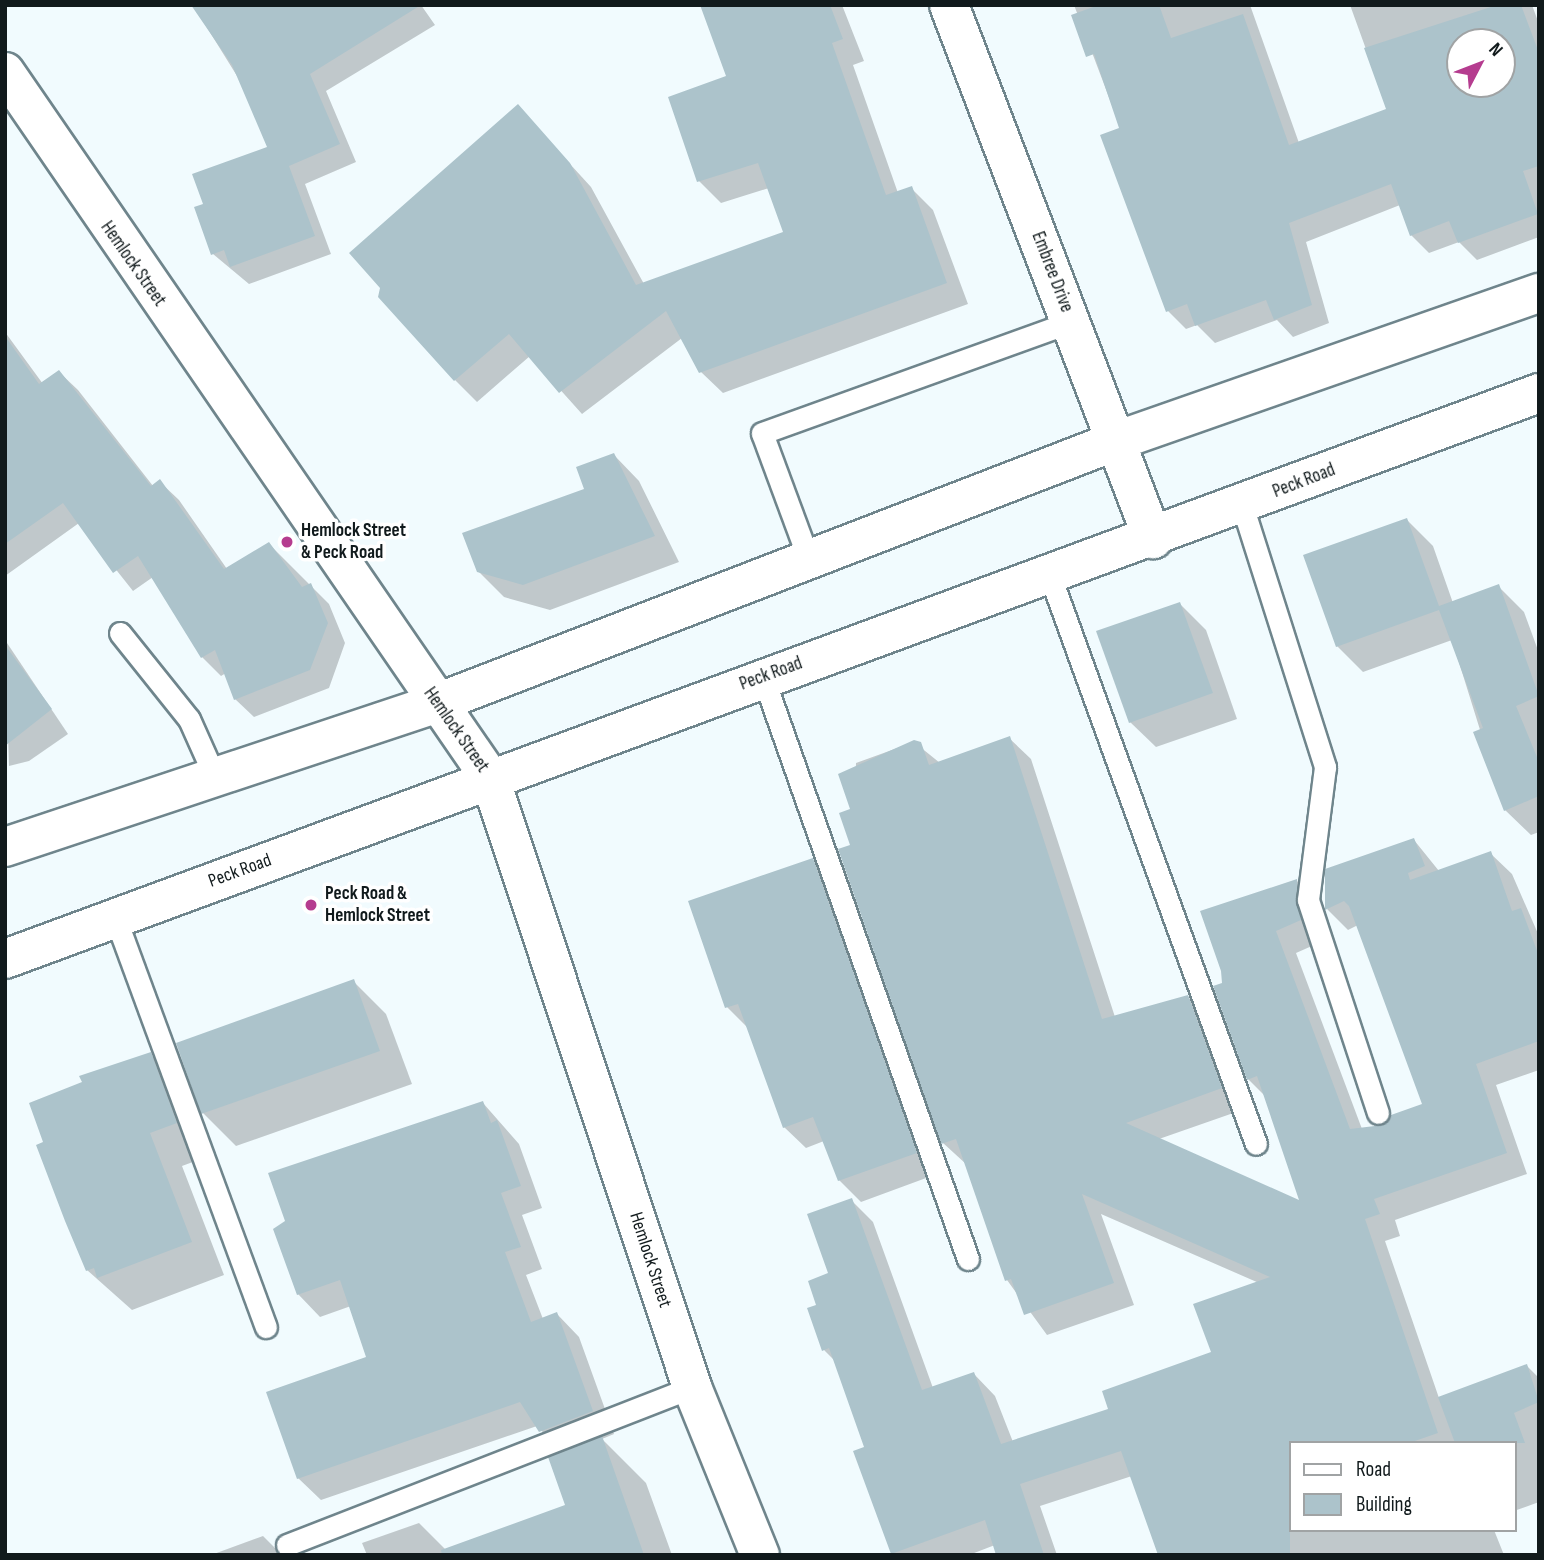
<!DOCTYPE html>
<html>
<head>
<meta charset="utf-8">
<style>
	body { margin:0 }
	#map { position:relative; width:1544px; height:1560px; overflow:hidden; background:#f1fbfe; font-family:"Sofia Sans Condensed",sans-serif }
	div>[style] { position:absolute }
	[style*='--x'] { left:calc(var(--x)*1px); top:calc(var(--y)*1px); width:calc(var(--w)*1px); rotate:calc(var(--a)*1deg) }
	.shadow>* { inset:0; background:#0003 }
	.building>* { inset:0; background:#acc3cb }
	.roads { filter:drop-shadow(2px 0 #6f858c) drop-shadow(-2px 0 #6f858c) drop-shadow(0 2px #6f858c) drop-shadow(0 -2px #6f858c) }
	.lane>* { height:21px; margin:-10.5px; padding:0 10.5px; transform-origin:10.5px; border-radius:10.5px; background:#fff }
	.street>* { height:38px; margin:-19px; padding:0 19px; transform-origin:19px; border-radius:19px; background:#fff }
	.secondary>* { height:38px; margin:-19px; padding:0 19px; transform-origin:19px; border-radius:19px; background:#fff }
	.dots>* { width:19px; height:19px; translate:-50% -50%; box-sizing:border-box; border:4px solid #fff; border-radius:50% }
	span { translate:-50% -50%; white-space:nowrap; text-align:center; line-height:1.15; -webkit-text-stroke:7px #fff; paint-order:stroke }
	.street-label { font-size:19px; color:#111a1c }
	.poi-label { font-size:19px; color:#111a1c; font-weight:700 }
	.left { translate:0 -50%; text-align:left }
	.frame { position:absolute; inset:0; border:7px solid #111a1c; pointer-events:none }
	.legend { position:absolute; left:1289px; top:1441px; width:228px; height:91px; box-sizing:border-box; background:#fff; border:2px solid #a0a3a4; margin:0; padding:9px 12px; list-style:none; font-size:21px; color:#111a1c }
	.legend li { display:flex; align-items:center; gap:14px; height:35px }
	.legend b { width:35px; border:2px solid #a0a3a4 }
	.north { position:absolute; left:1446px; top:28px; width:70px; height:70px; box-sizing:border-box; background:#fff; border:2px solid #a0a3a4; border-radius:50%; rotate:48deg; font-size:19px; font-weight:700; line-height:28px; text-align:center; color:#111a1c }
	.north::after { content:''; display:block; margin:auto; width:24px; height:32px; background:#b53c8f; clip-path:polygon(50% 0,100% 100%,50% 72%,0 100%) }
</style>
</head>
<body>
<div id="map">
	<div class="shadow">
		<div style="clip-path:polygon(193px 5px,421px 5px,435px 25px,326px 91px,356px 162px,305px 184px,331px 254px,249px 284px,213px 254px,205px 205px,270px 148px,242px 84px)"></div>
		<div style="clip-path:polygon(702px 5px,842px 5px,864px 61px,853px 65px,898px 193px,911px 188px,933px 210px,968px 304px,723px 393px,701px 372px,682px 338px,582px 414px,530px 356px,477px 402px,455px 380px,518px 107px,591px 187px,644px 284px,785px 233px,769px 188px,721px 203px,699px 181px,729px 77px)"></div>
		<div style="clip-path:polygon(evenodd,1074px 5px,1250px 5px,1299px 143px,1388px 110px,1350px 5px,1532px 5px,1539px 24px,1539px 237px,1477px 260px,1459px 242px,1429px 253px,1411px 235px,1400px 205px,1306px 242px,1329px 323px,1293px 337px,1277px 320px,1215px 343px,1197px 325px,1186px 329px,1168px 311px,1121px 129px,1074px 5px,1460px 42px,1502px 42px,1502px 84px,1460px 84px,1460px 42px)"></div>
		<div style="clip-path:polygon(5px 332px,43px 384px,59px 372px,78px 390px,153px 486px,160px 482px,179px 500px,227px 569px,269px 544px,329px 604px,345px 643px,329px 688px,254px 717px,235px 699px,226px 673px,221px 676px,202px 657px,153px 577px,133px 591px,79px 523px,5px 576px)"></div>
		<div style="clip-path:polygon(614px 455px,639px 481px,679px 562px,550px 610px,504px 597px,478px 571px,586px 490px)"></div>
		<div style="clip-path:polygon(1407px 520px,1433px 546px,1453px 603px,1498px 586px,1524px 612px,1539px 653px,1539px 832px,1531px 835px,1505px 810px,1452px 640px,1363px 672px,1337px 646px)"></div>
		<div style="clip-path:polygon(1180px 604px,1206px 630px,1237px 719px,1156px 747px,1130px 722px)"></div>
		<div style="clip-path:polygon(5px 640px,68px 734px,29px 761px,9px 766px)"></div>
		<div style="clip-path:polygon(1009px 738px,1031px 759px,1115px 1017px,1188px 997px,1209px 1019px,1242px 1110px,1159px 1139px,1302px 1204px,1265px 1096px,1248px 1079px,1224px 984px,1297px 881px,1318px 902px,1321px 942px,1296px 953px,1362px 1129px,1382px 1127px,1424px 1105px,1358px 925px,1348px 930px,1327px 909px,1414px 840px,1439px 871px,1490px 853px,1512px 874px,1539px 936px,1539px 1070px,1496px 1085px,1527px 1174px,1395px 1220px,1400px 1236px,1385px 1241px,1439px 1398px,1527px 1366px,1539px 1378px,1539px 1502px,1514px 1511px,1514px 1443px,1290px 1443px,1290px 1530px,1494px 1530px,1504px 1555px,1160px 1555px,1132px 1476px,1040px 1506px,1057px 1555px,998px 1555px,995px 1545px,969px 1555px,892px 1553px,867px 1448px,836px 1362px,824px 1350px,818px 1306px,851px 1200px,873px 1222px,933px 1388px,974px 1374px,995px 1396px,1013px 1442px,1111px 1411px,1213px 1353px,1259px 1283px,1101px 1214px,1134px 1305px,1047px 1335px,1007px 1280px,966px 1164px,943px 1143px,853px 846px,856px 763px,914px 742px,940px 763px)"></div>
		<div style="clip-path:polygon(812px 860px,834px 881px,937px 1174px,861px 1202px,839px 1180px,824px 1141px,806px 1148px,784px 1127px,749px 1029px,727px 1007px)"></div>
		<div style="clip-path:polygon(353px 981px,386px 1014px,412px 1084px,236px 1146px,203px 1113px)"></div>
		<div style="clip-path:polygon(150px 1054px,184px 1088px,209px 1156px,182px 1166px,224px 1275px,132px 1310px,87px 1270px)"></div>
		<div style="clip-path:polygon(483px 1103px,519px 1144px,542px 1208px,522px 1215px,542px 1269px,526px 1275px,543px 1319px,557px 1314px,579px 1337px,614px 1434px,602px 1439px,646px 1483px,672px 1555px,498px 1555px,567px 1506px,563px 1453px,537px 1426px,321px 1500px,298px 1478px,368px 1358px,351px 1306px,320px 1317px,298px 1294px)"></div>
		<div style="clip-path:polygon(419px 1523px,451px 1555px,367px 1555px,362px 1543px)"></div>
		<div style="clip-path:polygon(263px 1536px,282px 1555px,211px 1555px)"></div>
	</div>
	<div class="building">
		<div style="clip-path:polygon(191px 5px,421px 5px,310px 74px,340px 144px,289px 166px,315px 236px,230px 267px,224px 250px,211px 255px,194px 207px,203px 204px,192px 174px,267px 147px,232px 65px)"></div>
		<div style="clip-path:polygon(700px 5px,830px 5px,843px 39px,832px 43px,886px 195px,912px 186px,947px 283px,699px 373px,666px 311px,559px 393px,509px 334px,454px 381px,378px 297px,380px 288px,349px 253px,518px 104px,570px 163px,636px 285px,783px 232px,758px 163px,697px 182px,668px 97px,726px 76px)"></div>
		<div style="clip-path:polygon(evenodd,1099px 5px,1159px 5px,1171px 38px,1243px 14px,1289px 145px,1386px 109px,1364px 48px,1497px 5px,1521px 5px,1539px 53px,1539px 166px,1523px 171px,1538px 214px,1458px 243px,1449px 221px,1410px 236px,1391px 184px,1289px 223px,1312px 305px,1274px 320px,1266px 300px,1195px 326px,1187px 304px,1166px 312px,1100px 135px,1119px 128px,1094px 54px,1086px 57px,1071px 15px,1099px 5px,1460px 42px,1502px 42px,1502px 84px,1460px 84px,1460px 42px)"></div>
		<div style="clip-path:polygon(5px 336px,39px 384px,59px 370px,151px 486px,160px 479px,224px 569px,269px 542px,302px 587px,311px 583px,328px 623px,310px 670px,234px 700px,215px 650px,201px 658px,138px 556px,113px 573px,63px 503px,5px 544px)"></div>
		<div style="clip-path:polygon(614px 453px,655px 536px,523px 585px,477px 572px,462px 533px,584px 489px,576px 467px)"></div>
		<div style="clip-path:polygon(1407px 518px,1439px 606px,1499px 584px,1539px 696px,1516px 706px,1539px 762px,1539px 796px,1504px 811px,1473px 732px,1483px 728px,1439px 610px,1336px 647px,1303px 555px)"></div>
		<div style="clip-path:polygon(1180px 602px,1213px 693px,1129px 723px,1096px 631px)"></div>
		<div style="clip-path:polygon(5px 645px,52px 709px,5px 746px)"></div>
		<div style="clip-path:polygon(1010px 736px,1102px 1019px,1188px 995px,1222px 1088px,1126px 1123px,1299px 1200px,1257px 1076px,1247px 1080px,1213px 986px,1222px 983px,1221px 971px,1200px 911px,1297px 879px,1301px 920px,1276px 931px,1350px 1129px,1383px 1125px,1391px 1115px,1422px 1104px,1349px 906px,1344px 901px,1325px 910px,1325px 869px,1414px 838px,1425px 866px,1408px 873px,1410px 880px,1491px 851px,1512px 911px,1521px 908px,1539px 956px,1539px 1041px,1476px 1064px,1507px 1153px,1374px 1199px,1380px 1214px,1365px 1219px,1438px 1433px,1409px 1443px,1290px 1443px,1290px 1555px,1158px 1555px,1121px 1451px,1020px 1484px,1044px 1555px,996px 1555px,985px 1520px,891px 1554px,853px 1451px,864px 1447px,829px 1348px,822px 1351px,807px 1308px,816px 1305px,808px 1281px,828px 1273px,807px 1214px,852px 1198px,922px 1390px,974px 1372px,1001px 1444px,1108px 1409px,1102px 1391px,1211px 1352px,1193px 1304px,1270px 1277px,1082px 1194px,1114px 1283px,1024px 1315px,1011px 1279px,1005px 1281px,956px 1139px,941px 1144px,838px 849px,850px 845px,839px 813px,850px 809px,838px 774px,914px 740px,921px 742px,929px 765px)"></div>
		<div style="clip-path:polygon(813px 858px,917px 1153px,838px 1181px,813px 1117px,783px 1128px,738px 1004px,725px 1008px,688px 901px)"></div>
		<div style="clip-path:polygon(354px 979px,380px 1051px,201px 1114px,176px 1043px)"></div>
		<div style="clip-path:polygon(151px 1052px,177px 1123px,150px 1133px,192px 1242px,97px 1278px,94px 1268px,86px 1271px,65px 1221px,36px 1145px,43px 1142px,29px 1103px,82px 1082px,79px 1076px)"></div>
		<div style="clip-path:polygon(483px 1101px,491px 1123px,497px 1120px,521px 1186px,501px 1193px,521px 1247px,505px 1252px,531px 1322px,557px 1312px,593px 1411px,539px 1432px,520px 1402px,297px 1479px,266px 1392px,366px 1357px,340px 1280px,297px 1295px,273px 1229px,285px 1221px,268px 1173px)"></div>
		<div style="clip-path:polygon(1527px 1364px,1539px 1402px,1514px 1413px,1525px 1443px,1455px 1443px,1438px 1397px)"></div>
		<div style="clip-path:polygon(602px 1436px,644px 1555px,442px 1555px,441px 1550px,565px 1505px,548px 1457px)"></div>
	</div>
	<div class="roads">
		<div class="lane">
			<div style="--x:1242;--y:505;--w:275;--a:72.4"></div>
			<div style="--x:1325;--y:767;--w:134;--a:97.3"></div>
			<div style="--x:1308;--y:900;--w:224;--a:71.8"></div>
			<div style="--x:809;--y:560;--w:135;--a:-110.3"></div>
			<div style="--x:762;--y:433;--w:328;--a:-19.8"></div>
			<div style="--x:1049;--y:573;--w:607;--a:70.07"></div>
			<div style="--x:120;--y:633;--w:110;--a:51.3"></div>
			<div style="--x:189;--y:719;--w:64;--a:65.9"></div>
			<div style="--x:763;--y:677;--w:617;--a:70.6"></div>
			<div style="--x:115;--y:917;--w:437;--a:69.8"></div>
			<div style="--x:287;--y:1545;--w:435;--a:-21.3"></div>
		</div>
		<div class="street">
			<div style="--x:949;--y:5;--w:572;--a:69.09"></div>
			<div style="--x:5;--y:72;--w:857;--a:55.51"></div>
			<div style="--x:490;--y:778;--w:642;--a:71.65"></div>
			<div style="--x:692;--y:1387;--w:181;--a:68"></div>
		</div>
		<div class="secondary">
			<div style="--x:5;--y:847;--w:455;--a:-18.4"></div>
			<div style="--x:437;--y:703;--w:728;--a:-21.1"></div>
			<div style="--x:1116;--y:441;--w:448;--a:-19.3"></div>
			<div style="--x:5;--y:959;--w:1635;--a:-20.25"></div>
		</div>
	</div>
	<div class="dots">
		<div style="left:287px;top:542px;background:#b53c8f"></div>
		<div style="left:311px;top:905px;background:#b53c8f"></div>
	</div>
	<div class="street-label">
		<span style="left:133px;top:264px;rotate:55deg">Hemlock Street</span>
		<span style="left:1052px;top:272px;rotate:69deg">Embree Drive</span>
		<span style="left:1304px;top:481px;rotate:-21deg">Peck Road</span>
		<span style="left:771px;top:674px;rotate:-20deg">Peck Road</span>
		<span style="left:456px;top:730px;rotate:55deg">Hemlock Street</span>
		<span style="left:240px;top:871px;rotate:-20deg">Peck Road</span>
		<span style="left:650px;top:1260px;rotate:72deg">Hemlock Street</span>
	</div>
	<div class="poi-label">
		<span class="left" style="left:301px;top:542px">Hemlock Street<br>&amp; Peck Road</span>
		<span class="left" style="left:325px;top:905px">Peck Road &amp;<br>Hemlock Street</span>
	</div>
	<div class="frame"></div>
	<ul class="legend">
	<li><b style="height:9px;background:#fff"></b>Road</li>
	<li><b style="height:19px;background:#acc3cb"></b>Building</li>
	</ul>
	<div class="north">N</div>
</div>
</body>
</html>
